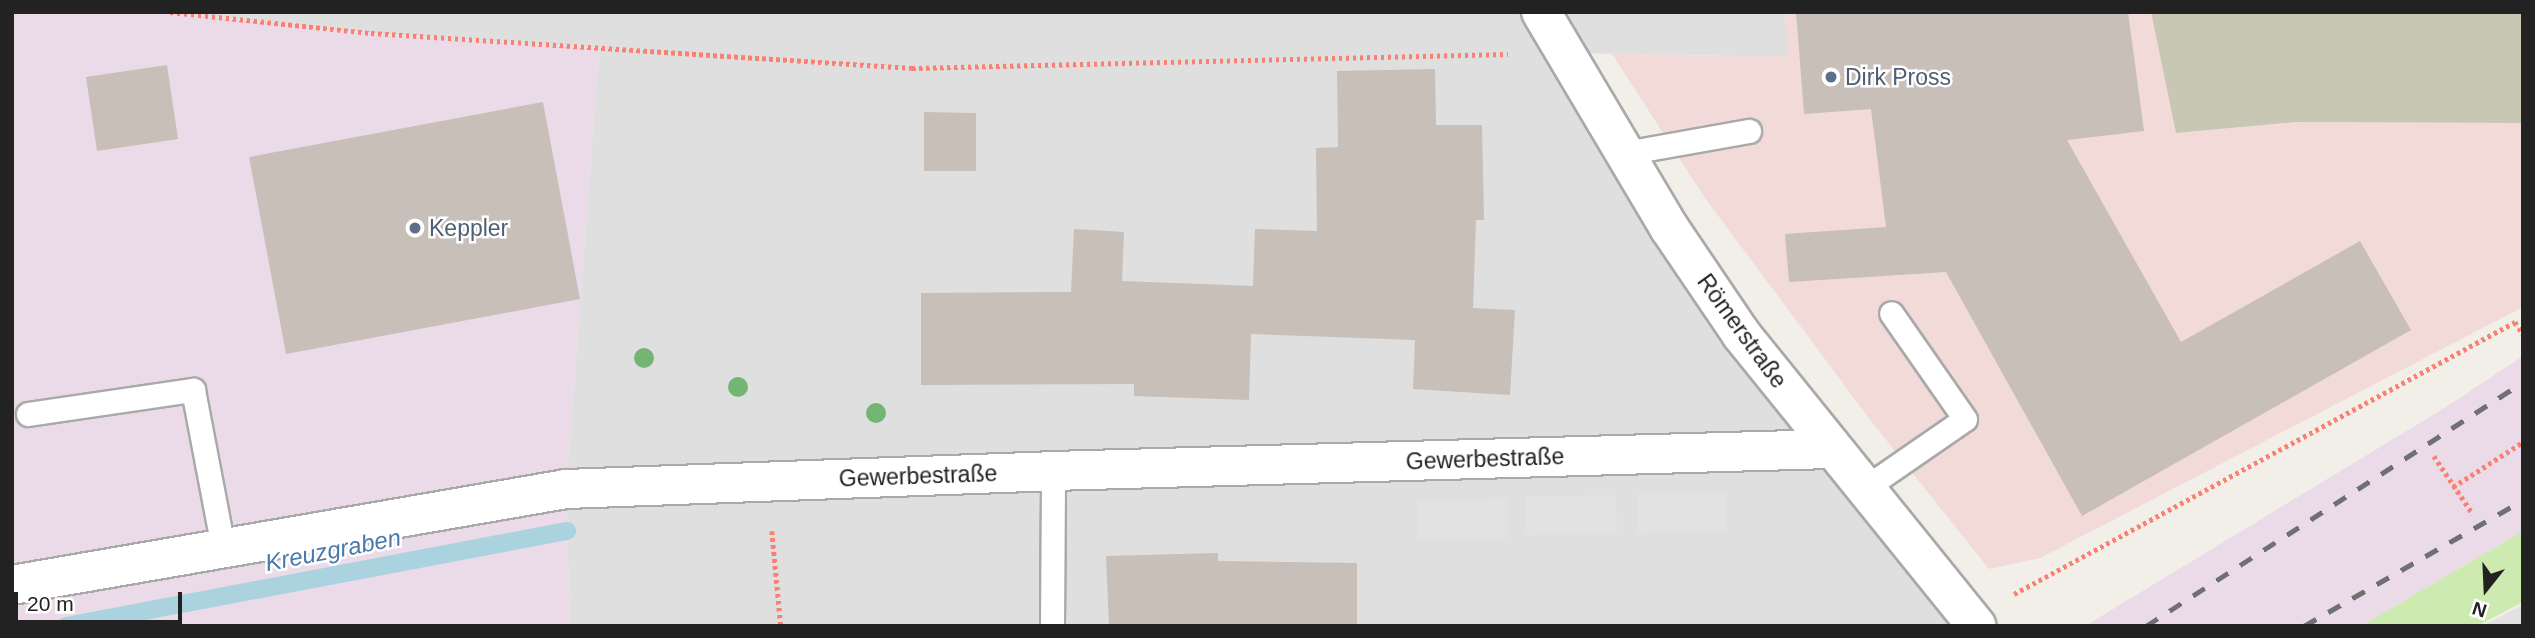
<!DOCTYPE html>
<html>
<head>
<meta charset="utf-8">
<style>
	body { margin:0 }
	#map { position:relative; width:2535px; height:638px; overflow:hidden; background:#f2efe9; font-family:Arial,sans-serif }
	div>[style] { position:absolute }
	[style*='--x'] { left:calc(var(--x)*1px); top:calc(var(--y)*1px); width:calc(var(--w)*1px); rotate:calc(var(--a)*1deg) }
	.residential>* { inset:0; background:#e0dfdf }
	.commercial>* { inset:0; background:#f2dad9 }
	.industrial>* { inset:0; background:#ebdbe8 }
	.construction>* { inset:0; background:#c7c7b4 }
	.grass>* { inset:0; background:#cdebb0 }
	.parking>* { inset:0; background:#e2e2e2 }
	.stream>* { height:18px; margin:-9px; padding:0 9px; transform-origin:9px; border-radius:9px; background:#aad3df }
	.building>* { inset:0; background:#c7bfb8 }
	.path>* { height:4.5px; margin-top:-2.25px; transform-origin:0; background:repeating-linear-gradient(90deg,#fa8072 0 3.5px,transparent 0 7px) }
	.roads { filter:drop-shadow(2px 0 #a9a9a9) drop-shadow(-2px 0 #a9a9a9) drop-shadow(0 2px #a9a9a9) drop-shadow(0 -2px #a9a9a9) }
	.lane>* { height:23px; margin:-11.5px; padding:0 11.5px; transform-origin:11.5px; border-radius:11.5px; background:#fff }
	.street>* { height:38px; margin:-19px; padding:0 19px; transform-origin:19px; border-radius:19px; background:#fff }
	.rail>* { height:5px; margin-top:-2.5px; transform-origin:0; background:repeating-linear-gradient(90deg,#707070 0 14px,transparent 0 28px) }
	.trees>* { width:20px; height:20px; margin:-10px; border-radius:50%; background:#74b475 }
	.dots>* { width:19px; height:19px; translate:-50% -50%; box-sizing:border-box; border:4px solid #fff; border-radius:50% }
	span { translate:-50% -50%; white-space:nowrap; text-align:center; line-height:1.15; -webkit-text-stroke:5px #fff; paint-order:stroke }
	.service-label { font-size:23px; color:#4e5e75 }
	.left { translate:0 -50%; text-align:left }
	.street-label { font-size:23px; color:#222 }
	.water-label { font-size:24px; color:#4a7aab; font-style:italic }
	.frame { position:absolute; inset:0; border:14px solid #222; pointer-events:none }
	.north { position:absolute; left:2451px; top:554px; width:70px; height:70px; -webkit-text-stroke:5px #fff; paint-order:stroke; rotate:198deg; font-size:19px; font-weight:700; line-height:28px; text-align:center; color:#222 }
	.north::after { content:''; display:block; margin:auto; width:24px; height:32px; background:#222; clip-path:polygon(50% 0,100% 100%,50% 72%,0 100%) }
	.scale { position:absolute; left:14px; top:592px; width:168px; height:32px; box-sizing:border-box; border:4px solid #222; border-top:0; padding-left:9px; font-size:21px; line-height:24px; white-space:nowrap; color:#222; -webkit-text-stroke:5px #fff; paint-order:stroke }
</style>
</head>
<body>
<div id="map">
	<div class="residential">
		<div style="clip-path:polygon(170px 12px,1785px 12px,1789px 57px,1566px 53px,1670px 229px,1971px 617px,1947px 626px,570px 626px,566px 489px,599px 48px,371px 33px)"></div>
	</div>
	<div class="commercial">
		<div style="clip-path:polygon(1785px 12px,2151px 12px,2177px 133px,2296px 122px,2523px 123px,2523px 307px,2040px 558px,1989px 569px,1871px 421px,1705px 198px,1612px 54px,1788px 57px)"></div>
	</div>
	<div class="industrial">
		<div style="clip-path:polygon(12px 12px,170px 12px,371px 33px,599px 48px,566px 489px,570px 626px,12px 626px)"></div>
		<div style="clip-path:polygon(2523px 356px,2523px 531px,2361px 626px,2085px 626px,2446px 407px)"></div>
	</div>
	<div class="construction">
		<div style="clip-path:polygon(2151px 12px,2523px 12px,2523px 123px,2296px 122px,2176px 133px)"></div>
	</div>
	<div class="grass">
		<div style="clip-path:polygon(2523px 531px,2523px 602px,2477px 626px,2361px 626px)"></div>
	</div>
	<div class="parking">
		<div style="clip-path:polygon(1726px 492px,1727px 530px,1637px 533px,1637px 494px)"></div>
		<div style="clip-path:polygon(1615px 495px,1617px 533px,1527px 535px,1526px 497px)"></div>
		<div style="clip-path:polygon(1507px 499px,1508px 537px,1418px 540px,1417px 501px)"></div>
		<div style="clip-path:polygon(2523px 605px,2523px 626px,2482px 626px)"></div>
	</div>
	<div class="stream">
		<div style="--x:66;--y:626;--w:510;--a:-10.74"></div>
	</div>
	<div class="building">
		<div style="clip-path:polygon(1796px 12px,2128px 12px,2144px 131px,2067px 140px,2181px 342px,2360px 241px,2411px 330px,2082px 516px,1946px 272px,1789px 282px,1785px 234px,1886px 227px,1871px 109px,1804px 114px)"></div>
		<div style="clip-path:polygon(167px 65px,178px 139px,97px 151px,86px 77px)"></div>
		<div style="clip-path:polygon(1435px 69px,1436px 125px,1482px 125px,1484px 220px,1476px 220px,1473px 308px,1515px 310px,1510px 395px,1413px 389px,1415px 340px,1251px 334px,1249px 400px,1134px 396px,1134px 384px,921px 385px,921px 293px,1071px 292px,1074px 229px,1124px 232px,1122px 281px,1253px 286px,1255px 229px,1317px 231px,1316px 148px,1338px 147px,1337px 71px)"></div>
		<div style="clip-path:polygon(543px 102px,580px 299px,286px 354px,249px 157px)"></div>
		<div style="clip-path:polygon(924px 112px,976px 113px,976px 171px,924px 171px)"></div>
		<div style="clip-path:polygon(1218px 553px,1218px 561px,1357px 563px,1357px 626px,1109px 626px,1106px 556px)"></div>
	</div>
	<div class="path">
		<div style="--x:170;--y:12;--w:202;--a:6"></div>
		<div style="--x:371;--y:33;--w:542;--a:3.7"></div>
		<div style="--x:912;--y:68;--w:596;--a:-1.35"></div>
		<div style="--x:2434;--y:456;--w:70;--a:56.1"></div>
		<div style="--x:2453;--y:487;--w:83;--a:-32.7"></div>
		<div style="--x:772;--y:531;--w:95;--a:84.6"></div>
		<div style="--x:2014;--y:594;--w:570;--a:-28.5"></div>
		<div style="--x:2515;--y:322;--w:14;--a:56"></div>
	</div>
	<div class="roads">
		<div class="lane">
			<div style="--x:1625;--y:153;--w:126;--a:-10.1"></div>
			<div style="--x:28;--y:414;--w:167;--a:-8.3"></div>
			<div style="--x:193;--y:390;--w:161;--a:79.2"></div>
			<div style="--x:1865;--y:488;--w:121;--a:-34.6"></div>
			<div style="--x:1965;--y:419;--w:129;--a:-124.9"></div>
			<div style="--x:1052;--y:626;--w:155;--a:-89.6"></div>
		</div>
		<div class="street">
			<div style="--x:1541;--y:12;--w:252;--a:59.3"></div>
			<div style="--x:1670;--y:229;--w:127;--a:55.9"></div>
			<div style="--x:1741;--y:334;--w:375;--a:51.1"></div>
			<div style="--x:12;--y:585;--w:562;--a:-9.83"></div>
			<div style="--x:566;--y:489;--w:487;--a:-2.1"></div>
			<div style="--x:1053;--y:471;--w:779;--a:-1.62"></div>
		</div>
	</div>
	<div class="rail">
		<div style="--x:2146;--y:626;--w:449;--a:-32.9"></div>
		<div style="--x:2304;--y:626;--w:253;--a:-29.9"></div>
	</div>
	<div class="trees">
		<div style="left:644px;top:358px"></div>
		<div style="left:738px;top:387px"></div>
		<div style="left:876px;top:413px"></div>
	</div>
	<div class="dots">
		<div style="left:1831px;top:77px;background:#5c6f8a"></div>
		<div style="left:415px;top:228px;background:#5c6f8a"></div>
	</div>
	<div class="service-label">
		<span class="left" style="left:1845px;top:77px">Dirk Pross</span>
		<span class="left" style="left:429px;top:228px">Keppler</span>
	</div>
	<div class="street-label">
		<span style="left:1742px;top:331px;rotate:54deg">Römerstraße</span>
		<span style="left:1485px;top:459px;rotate:-2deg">Gewerbestraße</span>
		<span style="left:918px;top:476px;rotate:-2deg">Gewerbestraße</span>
	</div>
	<div class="water-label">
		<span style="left:333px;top:550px;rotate:-11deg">Kreuzgraben</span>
	</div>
	<div class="frame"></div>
	<div class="north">N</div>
	<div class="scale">20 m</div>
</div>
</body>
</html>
